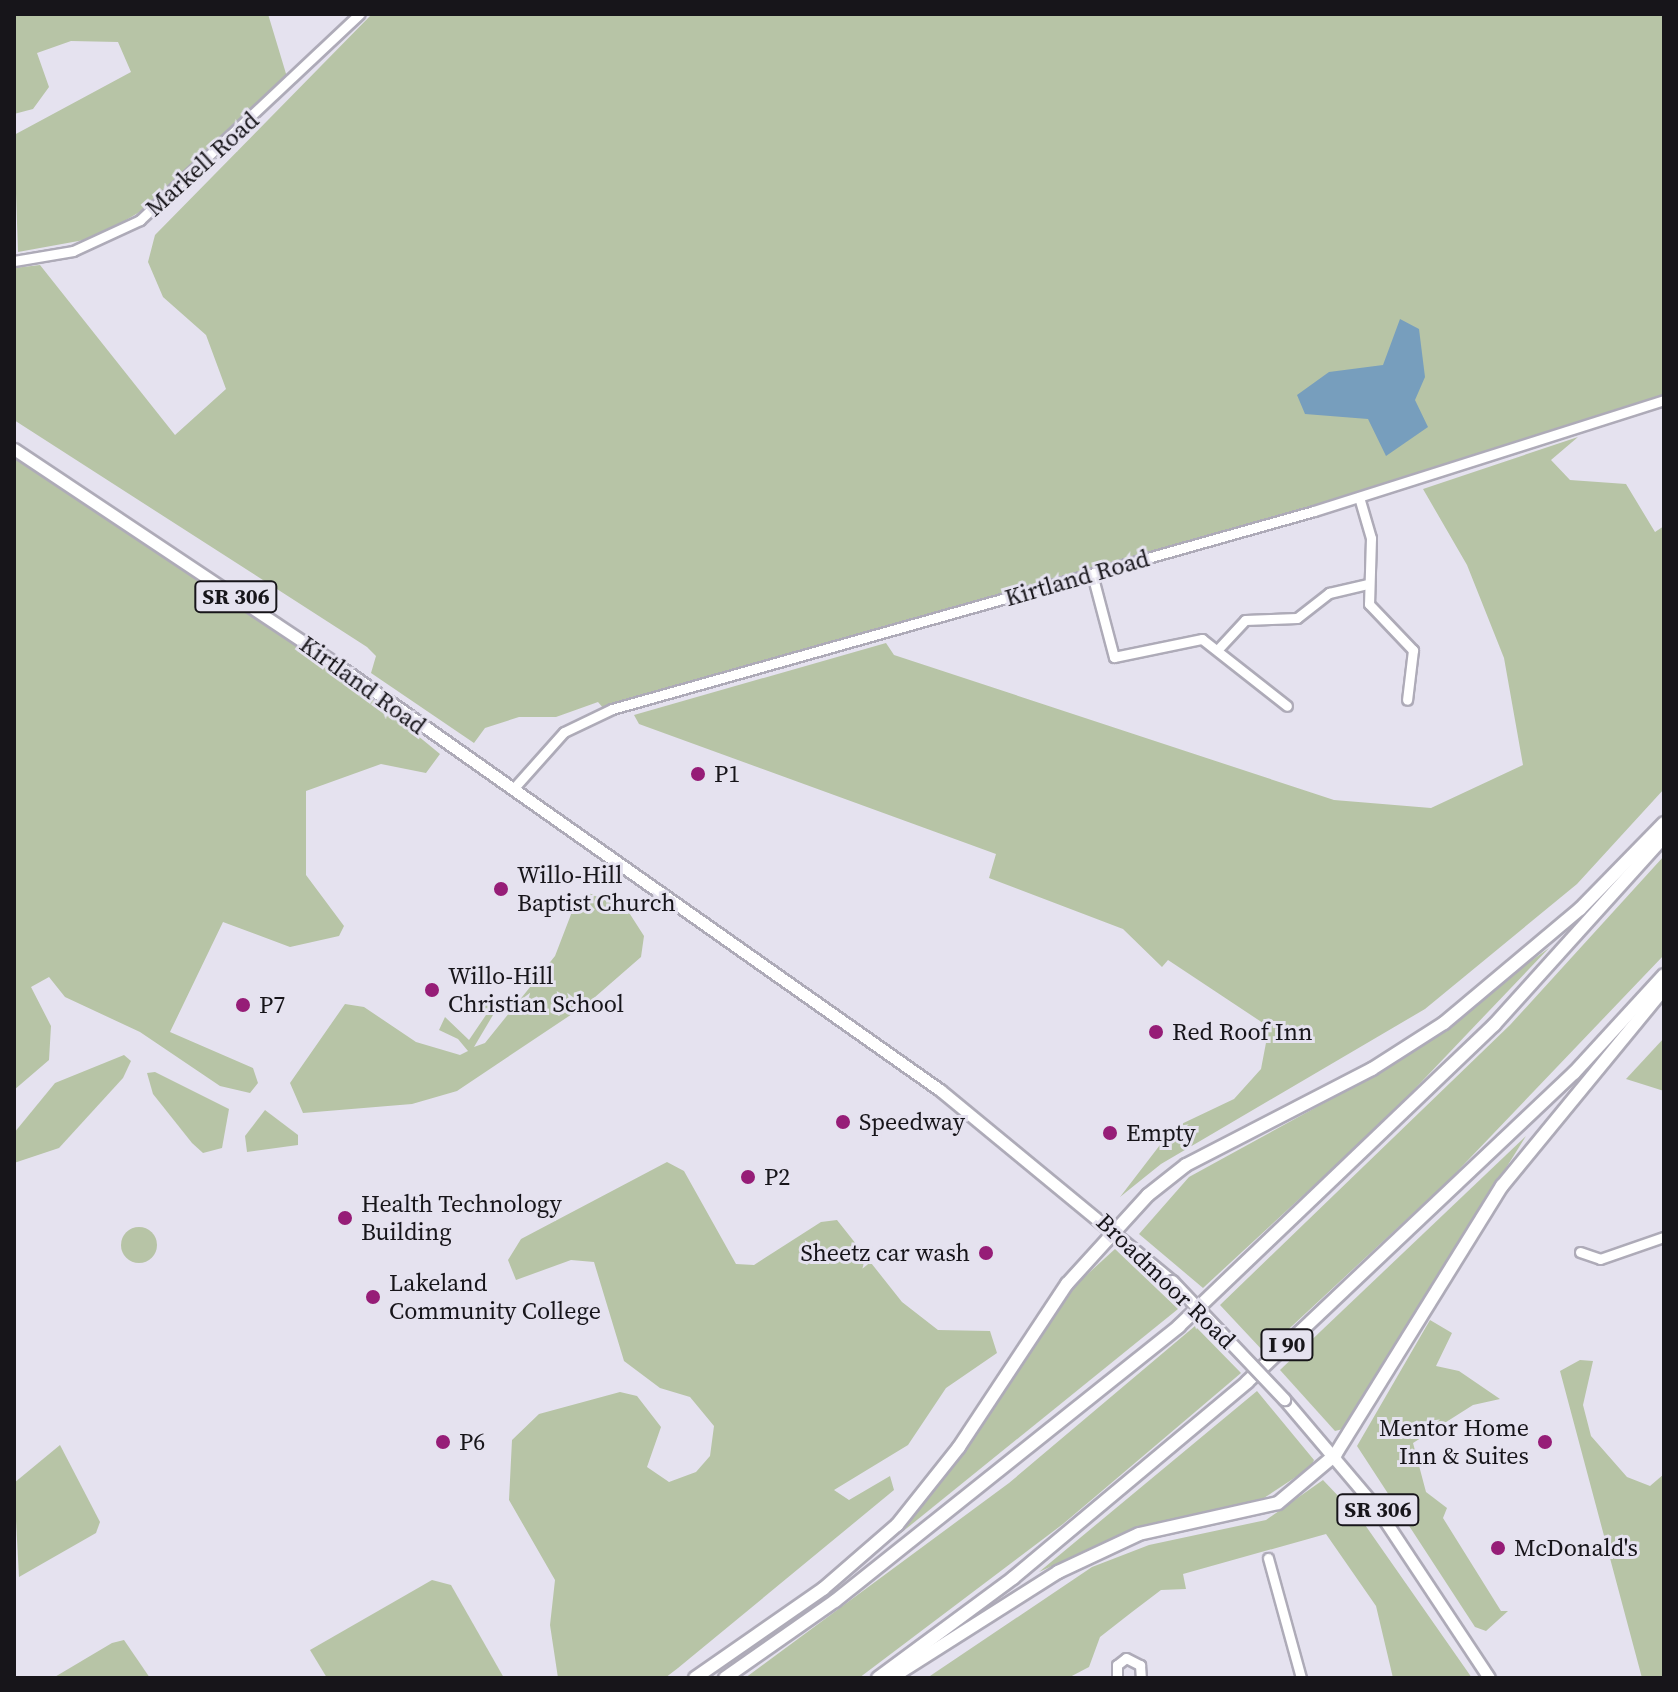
<!DOCTYPE html>
<html>
<head>
<meta charset="utf-8">
<style>
	body { margin:0 }
	#map { position:relative; width:1678px; height:1692px; overflow:hidden; background:#e5e2ef; font-family:"Source Serif 4",serif }
	div>[style] { position:absolute }
	[style*='--x'] { left:calc(var(--x)*1px); top:calc(var(--y)*1px); width:calc(var(--w)*1px); rotate:calc(var(--a)*1deg) }
	.green>* { inset:0; background:#b7c4a6 }
	.round { border-radius:50% }
	.water>* { inset:0; background:#779ebd }
	.roads { filter:drop-shadow(2px 0 #aeabb8) drop-shadow(-2px 0 #aeabb8) drop-shadow(0 2px #aeabb8) drop-shadow(0 -2px #aeabb8) }
	.minor>* { height:9px; margin:-4.5px; padding:0 4.5px; transform-origin:4.5px; border-radius:4.5px; background:#fff }
	.major>* { height:11px; margin:-5.5px; padding:0 5.5px; transform-origin:5.5px; border-radius:5.5px; background:#fff }
	.highway>* { height:12px; margin:-6px; padding:0 6px; transform-origin:6px; border-radius:6px; background:#fff }
	.bridges { filter:drop-shadow(2px 0 #aeabb8) drop-shadow(-2px 0 #aeabb8) drop-shadow(0 2px #aeabb8) drop-shadow(0 -2px #aeabb8) }
	.major-bridge>* { height:11px; margin:-5.5px; padding:0 5.5px; transform-origin:5.5px; border-radius:5.5px; background:#fff }
	.dots>* { width:22px; height:22px; translate:-50% -50%; box-sizing:border-box; border:4px solid #e5e2ef; border-radius:50% }
	span { translate:-50% -50%; white-space:nowrap; text-align:center; line-height:1.15; -webkit-text-stroke:6px #e5e2ef; paint-order:stroke }
	.shield-label span { padding:2px 6px; background:#e5e2ef; border:2px solid; border-radius:6px; -webkit-text-stroke-width:0 }
	.shield-label { font-size:22px; color:#17151a; font-weight:700 }
	.street-label { font-size:24px; color:#17151a }
	.poi-label { font-size:24px; color:#17151a }
	.left { translate:0 -50%; text-align:left }
	.right { translate:-100% -50%; text-align:right }
	.frame { position:absolute; inset:0; border:16px solid #17151a; pointer-events:none }
</style>
</head>
<body>
<div id="map">
	<div class="green">
		<div style="clip-path:polygon(14px 14px,268px 14px,287px 77px,150px 206px,95px 238px,18px 252px,14px 135px,131px 72px,118px 42px,71px 41px,37px 53px,49px 87px,33px 109px,14px 114px)"></div>
		<div style="clip-path:polygon(372px 14px,1664px 14px,1664px 395px,1394px 482px,604px 709px,598px 702px,556px 717px,519px 717px,485px 728px,474px 743px,371px 673px,376px 656px,367px 647px,14px 420px,14px 268px,40px 265px,175px 435px,226px 389px,206px 335px,163px 297px,148px 262px,155px 235px)"></div>
		<div style="clip-path:polygon(1578px 437px,1551px 460px,1570px 480px,1626px 484px,1655px 532px,1664px 526px,1664px 789px,1577px 884px,1425px 1009px,1161px 1164px,1120px 1197px,1173px 1128px,1234px 1099px,1261px 1069px,1269px 1027px,1168px 960px,1162px 967px,1123px 929px,989px 878px,996px 854px,639px 724px,634px 715px,886px 643px,894px 655px,1334px 800px,1431px 808px,1523px 765px,1504px 658px,1467px 565px,1423px 489px)"></div>
		<div style="clip-path:polygon(16px 458px,361px 689px,440px 754px,426px 773px,381px 764px,306px 791px,306px 875px,344px 926px,339px 936px,290px 947px,223px 922px,170px 1032px,253px 1068px,258px 1083px,250px 1093px,220px 1086px,140px 1032px,65px 997px,49px 977px,31px 987px,51px 1026px,49px 1060px,14px 1090px)"></div>
		<div style="clip-path:polygon(1664px 856px,1664px 955px,1449px 1180px,1264px 1352px,1220px 1305px,1510px 1025px)"></div>
		<div style="clip-path:polygon(589px 893px,628px 911px,644px 936px,641px 957px,587px 1004px,457px 1091px,412px 1104px,303px 1113px,290px 1083px,345px 1004px,364px 1007px,416px 1042px,460px 1055px,468px 1051px,458px 1039px,439px 1030px,445px 1017px,469px 1040px,488px 1012px,478px 1004px,486px 1003px,493px 1015px,474px 1047px,485px 1043px,555px 956px,575px 904px)"></div>
		<div style="clip-path:polygon(1549px 948px,1387px 1118px,1203px 1288px,1139px 1234px,1189px 1177px,1366px 1080px)"></div>
		<div style="clip-path:polygon(1664px 1038px,1664px 1091px,1626px 1079px)"></div>
		<div style="clip-path:polygon(124px 1055px,131px 1061px,123px 1078px,59px 1148px,14px 1163px,14px 1133px,55px 1083px)"></div>
		<div style="clip-path:polygon(155px 1072px,229px 1109px,222px 1148px,203px 1153px,192px 1143px,153px 1094px,147px 1073px)"></div>
		<div style="clip-path:polygon(265px 1110px,298px 1135px,298px 1145px,247px 1152px,245px 1136px)"></div>
		<div style="clip-path:polygon(1526px 1136px,1343px 1429px,1335px 1431px,1280px 1370px)"></div>
		<div style="clip-path:polygon(667px 1162px,684px 1171px,736px 1264px,754px 1265px,821px 1222px,837px 1220px,902px 1302px,938px 1330px,990px 1331px,997px 1353px,946px 1388px,908px 1445px,834px 1490px,849px 1500px,890px 1476px,894px 1490px,678px 1668px,665px 1678px,558px 1678px,550px 1625px,555px 1580px,509px 1500px,512px 1440px,539px 1414px,620px 1392px,637px 1396px,661px 1427px,647px 1467px,669px 1482px,696px 1472px,710px 1456px,714px 1426px,690px 1397px,660px 1388px,624px 1361px,594px 1262px,571px 1260px,516px 1280px,508px 1260px,521px 1239px)"></div>
		<div class="round" style="left:121px;top:1227px;width:36px;height:36px"></div>
		<div style="clip-path:polygon(1115px 1249px,1178px 1309px,891px 1541px,1069px 1291px)"></div>
		<div style="clip-path:polygon(1430px 1320px,1452px 1333px,1436px 1366px,1459px 1371px,1500px 1399px,1473px 1405px,1413px 1443px,1426px 1492px,1447px 1508px,1443px 1518px,1501px 1611px,1508px 1611px,1486px 1631px,1475px 1627px,1357px 1446px)"></div>
		<div style="clip-path:polygon(1195px 1326px,1241px 1373px,1063px 1524px,859px 1678px,745px 1678px,1009px 1483px)"></div>
		<div style="clip-path:polygon(1580px 1360px,1593px 1361px,1583px 1405px,1591px 1436px,1627px 1477px,1650px 1486px,1664px 1474px,1664px 1678px,1642px 1678px,1560px 1371px)"></div>
		<div style="clip-path:polygon(1257px 1391px,1314px 1460px,1311px 1467px,1264px 1498px,1122px 1534px,1039px 1572px)"></div>
		<div style="clip-path:polygon(60px 1445px,100px 1522px,96px 1533px,19px 1577px,14px 1483px)"></div>
		<div style="clip-path:polygon(1323px 1480px,1363px 1522px,1472px 1678px,1393px 1678px,1376px 1606px,1326px 1534px,1183px 1574px,1186px 1589px,1161px 1590px,1132px 1612px,1100px 1637px,1089px 1667px,1068px 1678px,927px 1678px,1092px 1567px,1149px 1545px,1266px 1520px)"></div>
		<div style="clip-path:polygon(432px 1580px,451px 1585px,504px 1678px,327px 1678px,310px 1650px)"></div>
		<div style="clip-path:polygon(124px 1640px,150px 1678px,53px 1678px,112px 1643px)"></div>
	</div>
	<div class="water">
		<div style="clip-path:polygon(1400px 319px,1419px 329px,1425px 377px,1415px 400px,1428px 427px,1386px 456px,1368px 419px,1305px 414px,1297px 395px,1329px 372px,1383px 365px)"></div>
	</div>
	<div class="roads">
		<div class="minor">
			<div style="--x:14;--y:261;--w:60;--a:-9.6"></div>
			<div style="--x:73;--y:251;--w:74;--a:-24.8"></div>
			<div style="--x:140;--y:220;--w:301;--a:-43.2"></div>
			<div style="--x:1359;--y:497;--w:43;--a:73.7"></div>
			<div style="--x:1371;--y:538;--w:66;--a:91.7"></div>
			<div style="--x:1369;--y:604;--w:64;--a:46.3"></div>
			<div style="--x:1413;--y:650;--w:50;--a:96.8"></div>
			<div style="--x:1092;--y:574;--w:86;--a:75.2"></div>
			<div style="--x:1114;--y:657;--w:90;--a:-11.6"></div>
			<div style="--x:1202;--y:639;--w:108;--a:38.2"></div>
			<div style="--x:1220;--y:647;--w:37;--a:-47"></div>
			<div style="--x:1245;--y:620;--w:52;--a:-2.2"></div>
			<div style="--x:1297;--y:618;--w:41;--a:-38"></div>
			<div style="--x:1329;--y:593;--w:39;--a:-13"></div>
			<div style="--x:513;--y:789;--w:76;--a:-48.2"></div>
			<div style="--x:564;--y:732;--w:53;--a:-25.6"></div>
			<div style="--x:612;--y:709;--w:729;--a:-15.75"></div>
			<div style="--x:1314;--y:511;--w:367;--a:-17.6"></div>
			<div style="--x:1580;--y:1252;--w:21;--a:19"></div>
			<div style="--x:1600;--y:1259;--w:68;--a:-19"></div>
			<div style="--x:1268;--y:1558;--w:124;--a:74.6"></div>
			<div style="--x:1117;--y:1678;--w:13;--a:-90"></div>
			<div style="--x:1117;--y:1665;--w:11;--a:-38"></div>
			<div style="--x:1126;--y:1658;--w:16;--a:27"></div>
			<div style="--x:1140;--y:1665;--w:13;--a:86"></div>
		</div>
		<div class="major">
			<div style="--x:14;--y:449;--w:387;--a:33.7"></div>
			<div style="--x:336;--y:664;--w:739;--a:35.2"></div>
			<div style="--x:940;--y:1090;--w:301;--a:39.5"></div>
			<div style="--x:1284;--y:1399;--w:145;--a:49.7"></div>
			<div style="--x:1378;--y:1510;--w:201;--a:56.5"></div>
		</div>
		<div class="highway">
			<div style="--x:695;--y:1678;--w:156;--a:-34.8"></div>
			<div style="--x:823;--y:1589;--w:98;--a:-40.9"></div>
			<div style="--x:897;--y:1525;--w:100;--a:-51.5"></div>
			<div style="--x:959;--y:1447;--w:196;--a:-56.5"></div>
			<div style="--x:1067;--y:1284;--w:120;--a:-47.7"></div>
			<div style="--x:1148;--y:1195;--w:48;--a:-38.3"></div>
			<div style="--x:1186;--y:1165;--w:209;--a:-27.3"></div>
			<div style="--x:1372;--y:1069;--w:85;--a:-32.6"></div>
			<div style="--x:1444;--y:1023;--w:177;--a:-40"></div>
			<div style="--x:1580;--y:909;--w:120;--a:-45.7"></div>
			<div style="--x:725;--y:1678;--w:134;--a:-35"></div>
			<div style="--x:835;--y:1601;--w:440;--a:-38.6"></div>
			<div style="--x:1179;--y:1326;--w:436;--a:-43.7"></div>
			<div style="--x:1494;--y:1025;--w:253;--a:-47.9"></div>
			<div style="--x:878;--y:1678;--w:168;--a:-36.5"></div>
			<div style="--x:1013;--y:1578;--w:305;--a:-39.9"></div>
			<div style="--x:1247;--y:1382;--w:450;--a:-43.4"></div>
			<div style="--x:1574;--y:1073;--w:133;--a:-47.4"></div>
			<div style="--x:891;--y:1678;--w:198;--a:-32.4"></div>
			<div style="--x:1058;--y:1572;--w:89;--a:-25.1"></div>
			<div style="--x:1139;--y:1534;--w:142;--a:-12.6"></div>
			<div style="--x:1278;--y:1503;--w:75;--a:-40.1"></div>
			<div style="--x:1335;--y:1455;--w:317;--a:-58.2"></div>
			<div style="--x:1502;--y:1186;--w:255;--a:-50.6"></div>
		</div>
	</div>
	<div class="bridges">
		<div class="major-bridge">
			<div style="--x:1172;--y:1281;--w:163;--a:46.5"></div>
		</div>
	</div>
	<div class="dots">
		<div style="left:698px;top:774px;background:#961d77"></div>
		<div style="left:501px;top:889px;background:#961d77"></div>
		<div style="left:432px;top:990px;background:#961d77"></div>
		<div style="left:243px;top:1005px;background:#961d77"></div>
		<div style="left:1156px;top:1032px;background:#961d77"></div>
		<div style="left:843px;top:1122px;background:#961d77"></div>
		<div style="left:1110px;top:1133px;background:#961d77"></div>
		<div style="left:748px;top:1177px;background:#961d77"></div>
		<div style="left:345px;top:1218px;background:#961d77"></div>
		<div style="left:986px;top:1253px;background:#961d77"></div>
		<div style="left:373px;top:1297px;background:#961d77"></div>
		<div style="left:443px;top:1442px;background:#961d77"></div>
		<div style="left:1545px;top:1442px;background:#961d77"></div>
		<div style="left:1498px;top:1548px;background:#961d77"></div>
	</div>
	<div class="shield-label">
		<span style="left:236px;top:597px">SR 306</span>
		<span style="left:1287px;top:1345px">I 90</span>
		<span style="left:1378px;top:1510px">SR 306</span>
	</div>
	<div class="street-label">
		<span style="left:202px;top:164px;rotate:-42deg">Markell Road</span>
		<span style="left:1077px;top:578px;rotate:-16deg">Kirtland Road</span>
		<span style="left:363px;top:685px;rotate:36deg">Kirtland Road</span>
		<span style="left:1166px;top:1281px;rotate:44deg">Broadmoor Road</span>
	</div>
	<div class="poi-label">
		<span class="left" style="left:714px;top:774px">P1</span>
		<span class="left" style="left:517px;top:889px">Willo-Hill<br>Baptist Church</span>
		<span class="left" style="left:448px;top:990px">Willo-Hill<br>Christian School</span>
		<span class="left" style="left:259px;top:1005px">P7</span>
		<span class="left" style="left:1172px;top:1032px">Red Roof Inn</span>
		<span class="left" style="left:859px;top:1122px">Speedway</span>
		<span class="left" style="left:1126px;top:1133px">Empty</span>
		<span class="left" style="left:764px;top:1177px">P2</span>
		<span class="left" style="left:361px;top:1218px">Health Technology<br>Building</span>
		<span class="right" style="left:970px;top:1253px">Sheetz car wash</span>
		<span class="left" style="left:389px;top:1297px">Lakeland<br>Community College</span>
		<span class="right" style="left:1529px;top:1442px">Mentor Home<br>Inn &amp; Suites</span>
		<span class="left" style="left:459px;top:1442px">P6</span>
		<span class="left" style="left:1514px;top:1548px">McDonald's</span>
	</div>
	<div class="frame"></div>
</div>
</body>
</html>
